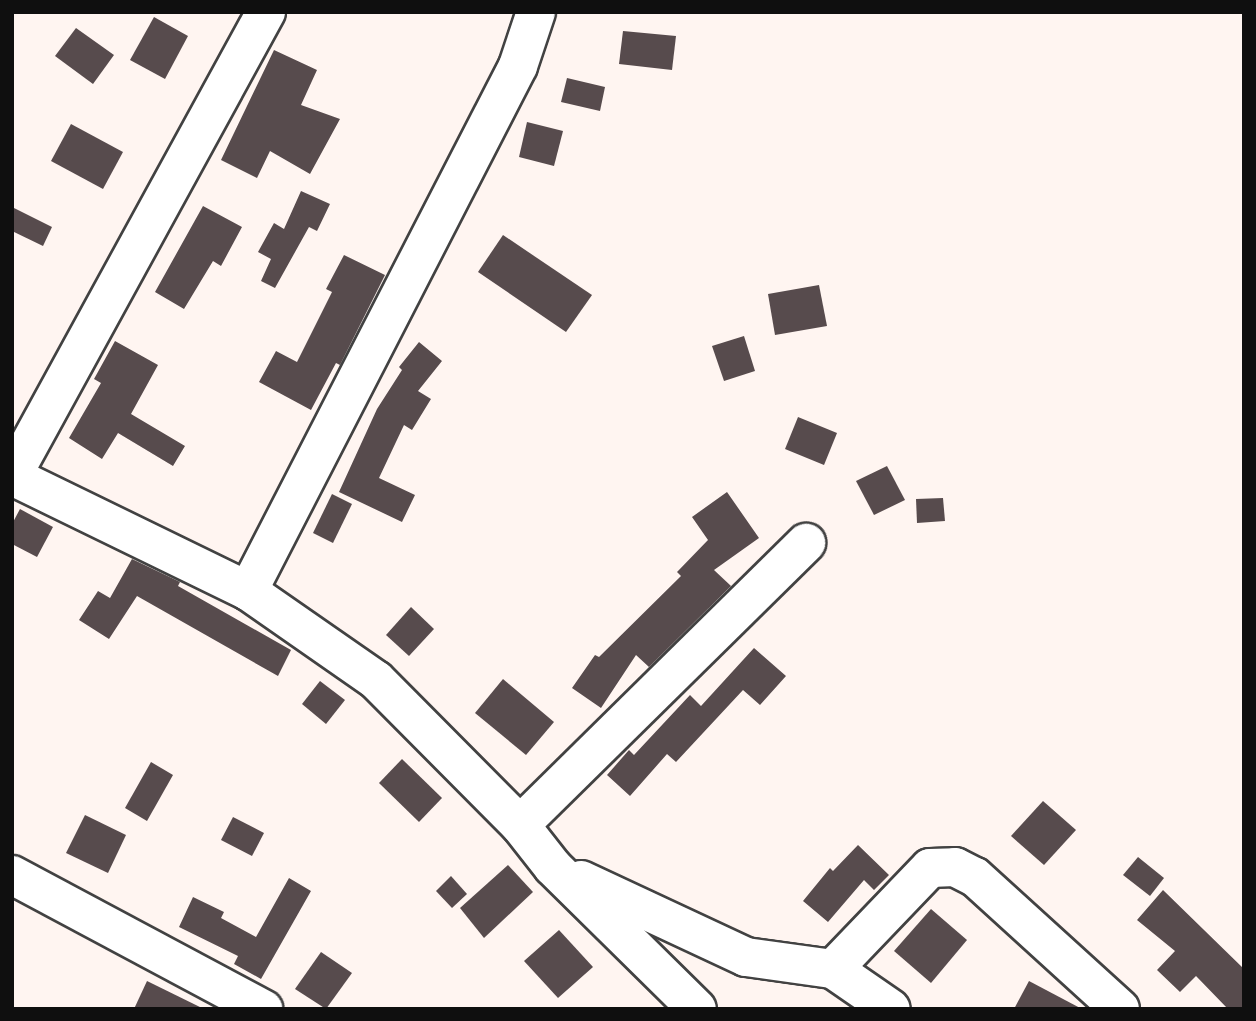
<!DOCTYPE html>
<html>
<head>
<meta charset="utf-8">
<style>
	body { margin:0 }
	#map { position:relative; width:1256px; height:1021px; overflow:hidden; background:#fff5f1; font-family:"Playfair Display",serif }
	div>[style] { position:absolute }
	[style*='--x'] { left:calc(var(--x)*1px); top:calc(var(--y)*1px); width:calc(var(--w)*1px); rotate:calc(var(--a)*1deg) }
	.building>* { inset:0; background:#574b4d }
	.roads { filter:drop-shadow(2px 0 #424242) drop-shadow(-2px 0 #424242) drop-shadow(0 2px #424242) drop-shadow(0 -2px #424242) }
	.minor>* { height:38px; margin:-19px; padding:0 19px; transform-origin:19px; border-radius:19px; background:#fff }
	span { translate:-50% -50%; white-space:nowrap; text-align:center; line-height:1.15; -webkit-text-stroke:7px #fff; paint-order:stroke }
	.frame { position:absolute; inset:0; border:14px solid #0f0f0f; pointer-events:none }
</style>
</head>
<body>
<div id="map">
	<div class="building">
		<div style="clip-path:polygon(154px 17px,188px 36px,165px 79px,130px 60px)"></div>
		<div style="clip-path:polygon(76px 28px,114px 55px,93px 84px,55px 56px)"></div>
		<div style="clip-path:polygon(623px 31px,676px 36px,672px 70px,619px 64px)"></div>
		<div style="clip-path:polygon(274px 50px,317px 70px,301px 105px,340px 119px,310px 174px,270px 151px,257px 178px,221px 160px)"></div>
		<div style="clip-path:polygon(567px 78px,605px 87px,600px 111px,561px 102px)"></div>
		<div style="clip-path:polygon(527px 122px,563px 131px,554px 166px,519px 157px)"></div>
		<div style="clip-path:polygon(71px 124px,123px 152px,103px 189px,51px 161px)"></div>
		<div style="clip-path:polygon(301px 191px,330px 204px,317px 231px,309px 227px,275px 288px,261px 281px,271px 259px,258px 252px,274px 223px,284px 229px)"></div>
		<div style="clip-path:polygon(203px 206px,242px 227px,221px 266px,213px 261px,184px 309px,155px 292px)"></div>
		<div style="clip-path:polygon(12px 207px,52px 227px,43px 246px,12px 231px)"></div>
		<div style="clip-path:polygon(503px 235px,592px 295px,566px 332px,478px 272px)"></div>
		<div style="clip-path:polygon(344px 255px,385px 275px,340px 365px,336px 363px,311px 410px,259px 382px,276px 351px,297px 362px,332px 292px,326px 289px)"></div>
		<div style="clip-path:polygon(819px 285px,827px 326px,775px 335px,768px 294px)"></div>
		<div style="clip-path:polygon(744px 336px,755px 371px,724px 381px,712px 346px)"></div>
		<div style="clip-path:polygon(115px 341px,158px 365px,131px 414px,185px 446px,173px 466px,118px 433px,102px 459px,69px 438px,101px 383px,94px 379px)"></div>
		<div style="clip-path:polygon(419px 342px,442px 361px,418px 391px,431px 399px,412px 430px,404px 425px,379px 478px,415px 495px,402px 522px,339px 492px,377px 409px,402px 370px,399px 367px)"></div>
		<div style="clip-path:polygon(798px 417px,837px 433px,824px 465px,785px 449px)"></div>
		<div style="clip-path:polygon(887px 466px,905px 500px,874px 515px,856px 481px)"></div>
		<div style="clip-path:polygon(727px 492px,759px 538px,714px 570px,731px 586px,649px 667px,636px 655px,601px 708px,572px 688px,595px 655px,599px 657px,681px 576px,677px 572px,708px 540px,692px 517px)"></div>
		<div style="clip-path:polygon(332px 494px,352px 504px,333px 543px,313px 533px)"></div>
		<div style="clip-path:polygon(943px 498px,945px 521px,917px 523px,916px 499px)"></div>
		<div style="clip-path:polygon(20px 509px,53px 527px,37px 557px,12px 544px,12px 524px)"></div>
		<div style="clip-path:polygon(132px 559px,180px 582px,178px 586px,291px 650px,278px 676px,137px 596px,109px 639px,79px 620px,98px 591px,110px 598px)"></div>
		<div style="clip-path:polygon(411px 607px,434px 629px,409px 656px,386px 635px)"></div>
		<div style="clip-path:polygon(754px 648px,786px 676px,760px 705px,743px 690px,676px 762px,667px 754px,630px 796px,607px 775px,629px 750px,634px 755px,690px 695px,701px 706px)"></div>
		<div style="clip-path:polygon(503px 679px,554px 722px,526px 755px,475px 713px)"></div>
		<div style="clip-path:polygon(320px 681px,345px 700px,326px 724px,302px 704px)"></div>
		<div style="clip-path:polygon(402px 759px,442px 798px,419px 822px,379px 783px)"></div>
		<div style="clip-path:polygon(151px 762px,173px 775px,147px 821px,125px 808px)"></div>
		<div style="clip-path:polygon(1043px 801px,1076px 830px,1044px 865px,1011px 836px)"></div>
		<div style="clip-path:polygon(85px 815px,126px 835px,108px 873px,66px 853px)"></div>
		<div style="clip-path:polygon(233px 817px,264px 833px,252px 856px,221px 840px)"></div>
		<div style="clip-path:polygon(858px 845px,889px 875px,874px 890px,864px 880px,828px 922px,803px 901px,830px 868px,833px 871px)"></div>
		<div style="clip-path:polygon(1138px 857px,1164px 878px,1150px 896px,1123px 875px)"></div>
		<div style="clip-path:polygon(508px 865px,533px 892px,484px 938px,460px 908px)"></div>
		<div style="clip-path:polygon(451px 876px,467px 894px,452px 908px,436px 891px)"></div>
		<div style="clip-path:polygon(289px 878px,311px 891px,261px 979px,234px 964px,238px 956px,179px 927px,193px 897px,224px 912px,221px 918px,256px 937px)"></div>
		<div style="clip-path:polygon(1163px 890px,1244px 969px,1244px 1009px,1228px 1009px,1196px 976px,1180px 992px,1157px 970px,1175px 951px,1137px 920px)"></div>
		<div style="clip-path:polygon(931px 909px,967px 940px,931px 983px,894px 951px)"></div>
		<div style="clip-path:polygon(559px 930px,593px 967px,558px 998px,524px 961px)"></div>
		<div style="clip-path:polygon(321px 952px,352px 973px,326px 1009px,295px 989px)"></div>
		<div style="clip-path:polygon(147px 981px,204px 1009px,134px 1009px)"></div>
		<div style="clip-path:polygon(1029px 981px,1082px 1009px,1014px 1009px)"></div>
	</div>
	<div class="roads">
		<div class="minor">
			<div style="--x:12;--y:476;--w:263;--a:26"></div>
			<div style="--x:248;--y:591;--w:156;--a:34.8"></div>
			<div style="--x:376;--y:680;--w:204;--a:45.2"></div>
			<div style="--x:520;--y:825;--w:53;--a:51.8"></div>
			<div style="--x:553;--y:867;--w:202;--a:44.6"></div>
			<div style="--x:12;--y:476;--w:529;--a:-61.3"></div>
			<div style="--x:248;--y:591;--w:590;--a:-62.78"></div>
			<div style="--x:518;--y:66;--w:57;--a:-71.6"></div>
			<div style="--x:520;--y:825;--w:402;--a:-44.6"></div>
			<div style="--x:12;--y:875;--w:285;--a:28.1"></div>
			<div style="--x:581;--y:880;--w:182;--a:25"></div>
			<div style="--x:746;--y:957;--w:88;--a:7.9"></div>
			<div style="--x:833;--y:969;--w:70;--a:34.6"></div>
			<div style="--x:833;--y:969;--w:140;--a:-46.2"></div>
			<div style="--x:930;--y:868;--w:25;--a:-2"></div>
			<div style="--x:955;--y:867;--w:22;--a:27"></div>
			<div style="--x:975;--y:877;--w:196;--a:42.3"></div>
		</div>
	</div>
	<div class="frame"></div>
</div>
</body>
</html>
